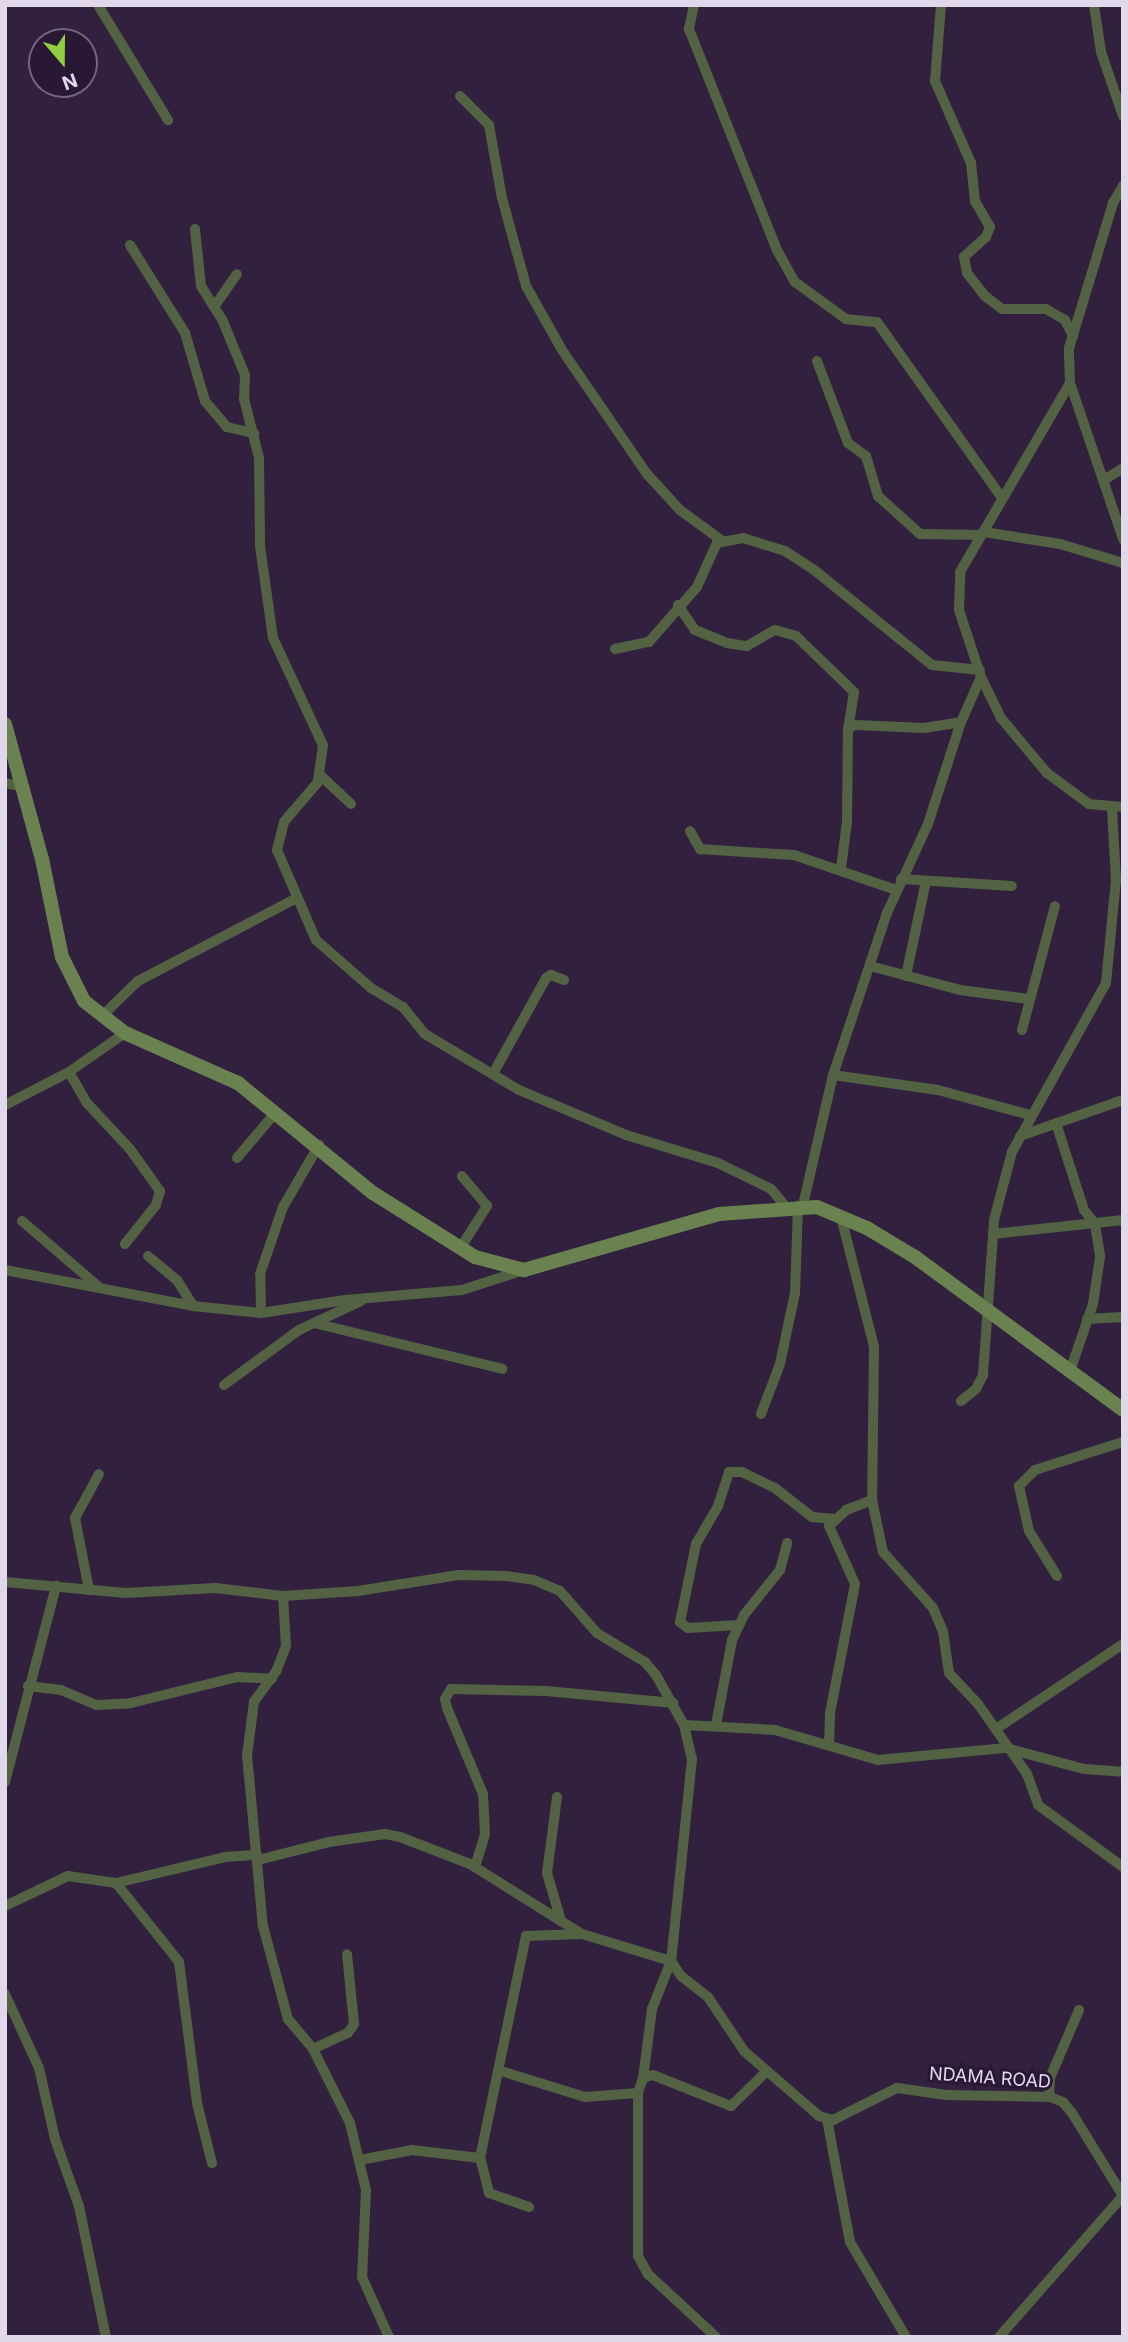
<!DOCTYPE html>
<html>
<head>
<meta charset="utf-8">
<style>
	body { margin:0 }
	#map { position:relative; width:1128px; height:2342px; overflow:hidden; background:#32213e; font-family:Inter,sans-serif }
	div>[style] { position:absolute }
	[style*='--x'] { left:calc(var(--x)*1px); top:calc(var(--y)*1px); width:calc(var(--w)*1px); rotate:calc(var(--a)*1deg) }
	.street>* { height:10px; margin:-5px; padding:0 5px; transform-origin:5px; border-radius:5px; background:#536243 }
	.secondary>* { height:14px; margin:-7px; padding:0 7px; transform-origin:7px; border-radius:7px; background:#698250 }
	span { translate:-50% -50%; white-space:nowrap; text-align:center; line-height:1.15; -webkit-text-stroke:6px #281833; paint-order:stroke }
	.street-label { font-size:18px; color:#e2d8eb }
	.frame { position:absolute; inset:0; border:7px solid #e2d8eb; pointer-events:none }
	.north { position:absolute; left:28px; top:28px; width:70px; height:70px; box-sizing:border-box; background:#281833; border:2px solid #72657d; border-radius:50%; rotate:160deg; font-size:19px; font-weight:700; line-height:28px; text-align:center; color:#e2d8eb }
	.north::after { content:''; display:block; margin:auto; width:24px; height:32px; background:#90cd41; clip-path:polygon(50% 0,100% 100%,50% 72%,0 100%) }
</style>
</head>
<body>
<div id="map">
	<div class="street">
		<div style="--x:98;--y:5;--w:135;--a:58.7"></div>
		<div style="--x:694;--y:5;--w:25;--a:102"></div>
		<div style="--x:689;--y:29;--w:238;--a:68.3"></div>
		<div style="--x:777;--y:250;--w:37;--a:61"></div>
		<div style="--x:795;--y:282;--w:63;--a:36"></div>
		<div style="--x:846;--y:319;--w:31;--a:6"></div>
		<div style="--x:877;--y:322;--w:217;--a:54.6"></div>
		<div style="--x:941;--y:5;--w:76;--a:94.5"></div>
		<div style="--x:935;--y:81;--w:90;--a:66.3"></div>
		<div style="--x:971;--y:163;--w:38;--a:84"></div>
		<div style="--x:975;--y:201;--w:30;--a:60"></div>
		<div style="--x:990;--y:227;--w:11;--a:112"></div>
		<div style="--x:986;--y:237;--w:30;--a:138"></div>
		<div style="--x:964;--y:257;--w:16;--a:79"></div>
		<div style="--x:967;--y:273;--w:29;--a:52"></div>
		<div style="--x:985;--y:296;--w:21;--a:37"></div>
		<div style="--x:1002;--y:309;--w:44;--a:0"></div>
		<div style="--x:1046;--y:309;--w:22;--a:30"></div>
		<div style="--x:1065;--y:320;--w:18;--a:63"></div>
		<div style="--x:1094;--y:5;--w:48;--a:81.5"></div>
		<div style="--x:1101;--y:52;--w:68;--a:71"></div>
		<div style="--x:460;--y:96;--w:41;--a:45"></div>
		<div style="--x:489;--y:125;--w:74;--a:79.9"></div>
		<div style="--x:502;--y:198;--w:91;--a:74.7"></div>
		<div style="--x:526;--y:286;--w:73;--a:60.6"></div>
		<div style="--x:562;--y:350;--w:150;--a:55.6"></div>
		<div style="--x:647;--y:474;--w:49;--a:47.5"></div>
		<div style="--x:680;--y:510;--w:51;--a:36.2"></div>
		<div style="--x:195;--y:229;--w:57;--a:84"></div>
		<div style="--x:201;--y:286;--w:39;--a:58"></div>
		<div style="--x:222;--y:319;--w:61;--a:67.7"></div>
		<div style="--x:245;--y:375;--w:24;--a:92"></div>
		<div style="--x:244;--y:399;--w:61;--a:75.7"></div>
		<div style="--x:259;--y:458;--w:88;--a:89.3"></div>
		<div style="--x:260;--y:546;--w:93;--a:82"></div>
		<div style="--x:273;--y:638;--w:118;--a:65"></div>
		<div style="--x:323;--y:745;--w:37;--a:98"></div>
		<div style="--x:318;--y:782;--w:52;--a:130.4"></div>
		<div style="--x:284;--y:822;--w:29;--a:104"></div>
		<div style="--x:277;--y:850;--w:98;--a:66.6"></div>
		<div style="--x:316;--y:940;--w:73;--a:41.1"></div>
		<div style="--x:371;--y:988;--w:37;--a:31"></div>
		<div style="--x:403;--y:1007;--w:35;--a:51"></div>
		<div style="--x:425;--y:1034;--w:109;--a:30.8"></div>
		<div style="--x:519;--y:1090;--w:116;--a:22.8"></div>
		<div style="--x:626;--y:1135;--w:96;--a:16.9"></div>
		<div style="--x:718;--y:1163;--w:59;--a:26.1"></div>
		<div style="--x:771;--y:1189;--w:23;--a:50"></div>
		<div style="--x:130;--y:245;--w:104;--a:58"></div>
		<div style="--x:185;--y:333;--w:71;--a:73.6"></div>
		<div style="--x:205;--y:401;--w:34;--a:50"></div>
		<div style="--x:227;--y:427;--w:28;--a:13"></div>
		<div style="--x:214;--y:307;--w:40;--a:-55.1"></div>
		<div style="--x:817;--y:361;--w:88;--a:69.3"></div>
		<div style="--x:848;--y:443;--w:22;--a:36"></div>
		<div style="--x:866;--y:456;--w:42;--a:73.3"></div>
		<div style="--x:878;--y:496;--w:57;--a:42.1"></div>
		<div style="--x:920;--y:534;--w:62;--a:0.9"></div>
		<div style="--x:1070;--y:383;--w:165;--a:71.2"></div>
		<div style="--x:1104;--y:480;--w:22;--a:-32"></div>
		<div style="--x:984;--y:532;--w:77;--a:9"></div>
		<div style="--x:1060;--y:544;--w:66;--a:16.8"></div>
		<div style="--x:678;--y:605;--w:30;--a:56"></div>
		<div style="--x:695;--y:630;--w:35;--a:22"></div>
		<div style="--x:727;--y:643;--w:20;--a:9"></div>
		<div style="--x:747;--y:646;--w:32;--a:-30"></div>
		<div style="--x:775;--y:630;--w:22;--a:16"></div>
		<div style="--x:796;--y:636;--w:81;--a:44"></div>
		<div style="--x:854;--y:692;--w:37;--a:99"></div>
		<div style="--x:615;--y:649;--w:35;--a:-12"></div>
		<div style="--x:649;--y:642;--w:73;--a:-48.9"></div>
		<div style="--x:697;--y:587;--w:48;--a:-65.6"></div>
		<div style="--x:717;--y:543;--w:26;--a:-11"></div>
		<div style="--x:743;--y:538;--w:44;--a:17.2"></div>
		<div style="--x:785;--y:551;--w:33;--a:33"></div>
		<div style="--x:813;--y:569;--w:153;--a:38.9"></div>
		<div style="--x:932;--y:665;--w:48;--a:5.9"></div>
		<div style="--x:981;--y:677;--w:46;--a:64"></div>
		<div style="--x:1001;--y:718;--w:72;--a:50.1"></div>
		<div style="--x:1047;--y:773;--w:52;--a:36.4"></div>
		<div style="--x:1089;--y:804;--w:34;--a:5"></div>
		<div style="--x:321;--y:776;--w:41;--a:43"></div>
		<div style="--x:5;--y:783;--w:15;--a:11"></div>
		<div style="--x:690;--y:831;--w:21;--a:61"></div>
		<div style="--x:700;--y:849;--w:94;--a:3.7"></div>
		<div style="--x:794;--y:855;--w:108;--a:18.9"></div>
		<div style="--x:841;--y:868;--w:46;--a:-82.6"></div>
		<div style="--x:847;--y:822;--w:93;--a:-89.4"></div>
		<div style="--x:848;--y:729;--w:8;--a:-30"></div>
		<div style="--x:855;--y:725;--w:69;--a:2.5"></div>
		<div style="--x:924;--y:728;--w:37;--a:-9"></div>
		<div style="--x:901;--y:879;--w:111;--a:3.6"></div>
		<div style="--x:870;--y:966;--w:93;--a:14.9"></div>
		<div style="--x:960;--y:990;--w:69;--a:7.5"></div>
		<div style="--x:906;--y:976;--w:97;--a:-78.1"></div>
		<div style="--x:102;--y:1016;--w:50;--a:-44.2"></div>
		<div style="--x:138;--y:981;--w:179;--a:-27.6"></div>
		<div style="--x:1022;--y:1030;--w:128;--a:-75.1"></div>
		<div style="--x:69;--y:1072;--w:34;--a:60"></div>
		<div style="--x:86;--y:1102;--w:64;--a:46.9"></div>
		<div style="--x:130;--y:1149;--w:52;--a:54.5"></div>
		<div style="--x:160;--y:1191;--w:15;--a:106"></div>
		<div style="--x:156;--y:1205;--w:50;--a:128.5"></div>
		<div style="--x:494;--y:1072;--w:107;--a:-61"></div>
		<div style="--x:546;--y:978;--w:6;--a:-31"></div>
		<div style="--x:551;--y:975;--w:14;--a:21"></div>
		<div style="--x:833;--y:1075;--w:106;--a:8.1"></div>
		<div style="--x:938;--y:1090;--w:95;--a:15.2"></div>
		<div style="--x:5;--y:1105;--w:72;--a:-27.3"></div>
		<div style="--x:69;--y:1072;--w:68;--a:-34.9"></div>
		<div style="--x:1056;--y:1123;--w:91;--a:72.2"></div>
		<div style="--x:1084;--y:1210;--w:18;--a:52"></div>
		<div style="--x:1095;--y:1224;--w:33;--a:81"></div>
		<div style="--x:1100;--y:1257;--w:48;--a:98.5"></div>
		<div style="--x:1093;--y:1304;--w:71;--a:108.9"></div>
		<div style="--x:1020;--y:1136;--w:109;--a:-19.3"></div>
		<div style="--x:237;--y:1158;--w:59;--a:-49.8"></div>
		<div style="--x:803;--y:1205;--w:133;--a:-77"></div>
		<div style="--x:833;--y:1075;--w:171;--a:-71.6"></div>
		<div style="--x:887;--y:913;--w:98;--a:-65.3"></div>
		<div style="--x:928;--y:824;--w:107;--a:-72.1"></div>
		<div style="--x:961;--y:722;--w:49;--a:-66"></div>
		<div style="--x:981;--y:677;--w:71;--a:-108.2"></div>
		<div style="--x:959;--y:610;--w:38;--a:-88"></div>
		<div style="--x:960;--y:572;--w:219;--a:-59.8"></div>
		<div style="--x:1070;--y:383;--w:35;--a:-92"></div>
		<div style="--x:1069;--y:348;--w:152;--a:-73.1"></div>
		<div style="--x:1113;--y:203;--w:20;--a:-60"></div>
		<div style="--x:841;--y:1217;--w:133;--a:75.7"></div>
		<div style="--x:874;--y:1346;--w:154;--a:90.7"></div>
		<div style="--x:872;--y:1500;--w:53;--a:78.1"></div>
		<div style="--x:883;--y:1552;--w:75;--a:48.2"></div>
		<div style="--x:933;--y:1608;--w:26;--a:67"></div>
		<div style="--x:943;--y:1632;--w:41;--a:81.7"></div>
		<div style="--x:949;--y:1673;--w:42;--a:46.9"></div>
		<div style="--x:978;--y:1704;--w:85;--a:55"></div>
		<div style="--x:1027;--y:1774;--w:33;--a:70"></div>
		<div style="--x:1038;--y:1805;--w:105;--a:36.1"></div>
		<div style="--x:22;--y:1221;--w:101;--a:40.6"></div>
		<div style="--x:993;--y:1234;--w:131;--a:-6.1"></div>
		<div style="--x:461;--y:1247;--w:49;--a:-57.6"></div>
		<div style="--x:487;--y:1206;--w:39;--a:-130"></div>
		<div style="--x:148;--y:1256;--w:38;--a:40"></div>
		<div style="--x:177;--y:1280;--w:31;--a:58"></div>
		<div style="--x:5;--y:1270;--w:191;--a:10.8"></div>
		<div style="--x:193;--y:1306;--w:68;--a:5.9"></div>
		<div style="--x:261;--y:1313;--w:85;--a:-8.8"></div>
		<div style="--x:345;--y:1300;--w:117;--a:-4.9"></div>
		<div style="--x:462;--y:1290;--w:65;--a:-17.9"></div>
		<div style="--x:261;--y:1313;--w:39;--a:-91"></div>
		<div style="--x:260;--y:1274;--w:71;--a:-71.1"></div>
		<div style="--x:283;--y:1207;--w:72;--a:-59.9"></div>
		<div style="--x:1087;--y:1319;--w:36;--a:-3"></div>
		<div style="--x:314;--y:1323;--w:194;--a:13.7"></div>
		<div style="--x:224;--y:1385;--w:93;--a:-36.3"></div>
		<div style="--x:299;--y:1330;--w:68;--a:-25.1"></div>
		<div style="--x:961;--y:1401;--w:19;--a:-39"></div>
		<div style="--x:976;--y:1389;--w:16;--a:-63"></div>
		<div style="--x:983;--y:1375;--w:155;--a:-85.9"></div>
		<div style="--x:994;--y:1220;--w:70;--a:-75.2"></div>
		<div style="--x:1012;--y:1152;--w:193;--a:-60.9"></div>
		<div style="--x:1106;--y:983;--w:103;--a:-84.5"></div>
		<div style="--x:1116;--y:880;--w:72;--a:-93.2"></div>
		<div style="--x:761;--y:1414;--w:53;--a:-69.2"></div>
		<div style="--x:780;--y:1364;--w:73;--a:-78.1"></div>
		<div style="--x:795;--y:1293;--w:87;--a:-88"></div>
		<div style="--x:1057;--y:1576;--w:53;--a:-121.9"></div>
		<div style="--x:1029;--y:1531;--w:46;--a:-102.5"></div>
		<div style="--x:1019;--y:1486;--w:23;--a:-45"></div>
		<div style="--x:1035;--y:1470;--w:92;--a:-17.7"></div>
		<div style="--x:5;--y:1582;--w:121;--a:5.2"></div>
		<div style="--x:126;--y:1593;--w:89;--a:-3.2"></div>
		<div style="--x:215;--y:1588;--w:68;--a:6.7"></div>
		<div style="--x:283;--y:1596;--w:75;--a:-3.8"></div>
		<div style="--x:358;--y:1591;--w:102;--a:-9"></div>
		<div style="--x:459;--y:1575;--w:47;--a:1.2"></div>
		<div style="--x:506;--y:1576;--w:28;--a:8"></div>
		<div style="--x:534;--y:1580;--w:28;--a:23"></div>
		<div style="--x:560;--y:1591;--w:56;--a:48.6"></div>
		<div style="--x:597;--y:1633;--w:56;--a:31.1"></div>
		<div style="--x:645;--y:1662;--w:17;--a:50"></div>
		<div style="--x:656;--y:1675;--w:57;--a:60.8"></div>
		<div style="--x:684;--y:1725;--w:35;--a:77"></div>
		<div style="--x:692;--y:1759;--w:203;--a:95.9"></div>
		<div style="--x:671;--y:1961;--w:52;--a:111.6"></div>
		<div style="--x:652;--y:2009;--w:70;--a:97.4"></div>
		<div style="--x:89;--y:1590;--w:73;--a:-101"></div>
		<div style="--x:75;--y:1518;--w:50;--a:-61.4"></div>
		<div style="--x:283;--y:1596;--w:50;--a:86.6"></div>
		<div style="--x:286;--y:1646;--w:26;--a:111"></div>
		<div style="--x:277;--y:1670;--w:39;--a:126"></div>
		<div style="--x:254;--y:1702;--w:53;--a:97.5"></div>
		<div style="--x:247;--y:1755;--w:172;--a:84.7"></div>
		<div style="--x:263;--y:1926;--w:96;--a:75"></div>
		<div style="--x:288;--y:2019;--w:39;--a:50"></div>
		<div style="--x:313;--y:2049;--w:83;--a:63.4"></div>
		<div style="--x:350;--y:2123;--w:69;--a:76.6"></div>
		<div style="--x:366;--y:2190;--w:87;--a:92.6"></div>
		<div style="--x:362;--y:2277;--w:66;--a:65.8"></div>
		<div style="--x:738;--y:1625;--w:50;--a:176.6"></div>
		<div style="--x:688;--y:1628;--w:10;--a:-143"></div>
		<div style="--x:680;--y:1622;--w:80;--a:-78.4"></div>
		<div style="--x:696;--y:1544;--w:44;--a:-59.9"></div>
		<div style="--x:718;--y:1506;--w:36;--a:-72"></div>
		<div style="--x:729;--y:1472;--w:13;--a:0"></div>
		<div style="--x:742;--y:1472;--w:37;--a:26"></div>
		<div style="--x:775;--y:1488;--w:47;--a:38.1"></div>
		<div style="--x:812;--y:1517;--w:21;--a:5"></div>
		<div style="--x:28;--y:1686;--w:33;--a:7"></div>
		<div style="--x:61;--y:1690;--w:39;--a:23"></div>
		<div style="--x:97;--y:1705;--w:34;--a:-3"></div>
		<div style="--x:131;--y:1703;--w:110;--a:-13.7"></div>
		<div style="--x:238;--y:1677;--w:34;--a:3"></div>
		<div style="--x:684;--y:1725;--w:91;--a:3.1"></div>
		<div style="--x:775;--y:1730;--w:107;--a:16.2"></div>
		<div style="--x:878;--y:1760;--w:129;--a:-5.4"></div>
		<div style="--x:1006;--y:1748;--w:81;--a:15.1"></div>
		<div style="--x:1084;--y:1769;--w:39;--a:4"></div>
		<div style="--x:716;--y:1725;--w:86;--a:-79.3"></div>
		<div style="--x:732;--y:1640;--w:28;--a:-64"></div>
		<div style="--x:744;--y:1615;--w:58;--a:-51.3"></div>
		<div style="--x:780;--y:1570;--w:28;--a:-75"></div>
		<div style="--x:996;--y:1729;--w:153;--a:-33.8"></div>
		<div style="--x:829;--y:1745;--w:32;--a:-88"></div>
		<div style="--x:830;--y:1713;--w:131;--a:-79"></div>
		<div style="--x:855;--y:1584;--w:64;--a:-114.1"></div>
		<div style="--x:829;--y:1526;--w:23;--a:-43"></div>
		<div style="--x:846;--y:1510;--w:28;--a:-21"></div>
		<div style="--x:5;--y:1782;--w:203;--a:-75.4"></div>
		<div style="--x:557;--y:1797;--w:77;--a:97.5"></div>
		<div style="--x:547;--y:1873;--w:50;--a:73.7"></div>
		<div style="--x:258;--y:1860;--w:73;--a:-14.2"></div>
		<div style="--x:329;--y:1842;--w:57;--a:-8.1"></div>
		<div style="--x:385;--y:1834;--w:15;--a:11"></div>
		<div style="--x:400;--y:1837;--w:75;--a:21.1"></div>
		<div style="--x:470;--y:1864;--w:130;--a:32.1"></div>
		<div style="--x:475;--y:1867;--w:34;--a:-73"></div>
		<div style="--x:485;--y:1834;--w:40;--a:-92.9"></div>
		<div style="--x:483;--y:1794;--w:93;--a:-112.7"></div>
		<div style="--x:447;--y:1708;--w:9;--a:-103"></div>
		<div style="--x:445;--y:1699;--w:12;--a:-59"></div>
		<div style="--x:451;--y:1689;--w:95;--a:1.2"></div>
		<div style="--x:546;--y:1691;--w:128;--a:5.4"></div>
		<div style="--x:116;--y:1883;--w:101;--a:51.4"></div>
		<div style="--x:179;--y:1962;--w:142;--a:82.7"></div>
		<div style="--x:197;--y:2103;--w:62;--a:76"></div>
		<div style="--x:5;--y:1906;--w:70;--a:-25.5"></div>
		<div style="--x:68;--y:1876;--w:49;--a:8.3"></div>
		<div style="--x:116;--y:1883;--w:112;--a:-13.4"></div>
		<div style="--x:225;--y:1857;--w:32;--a:-4"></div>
		<div style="--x:671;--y:1961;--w:18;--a:56"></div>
		<div style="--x:681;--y:1976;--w:34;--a:38"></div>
		<div style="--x:708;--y:1997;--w:65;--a:56.3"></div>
		<div style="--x:744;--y:2051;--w:99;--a:40.9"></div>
		<div style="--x:819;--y:2116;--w:15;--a:16"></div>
		<div style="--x:833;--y:2120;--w:72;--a:-26.6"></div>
		<div style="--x:897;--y:2088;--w:50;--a:8"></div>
		<div style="--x:947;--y:2095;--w:104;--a:1.1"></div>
		<div style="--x:1051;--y:2097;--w:13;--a:23"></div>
		<div style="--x:1063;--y:2102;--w:14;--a:51"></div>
		<div style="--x:1072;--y:2113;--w:97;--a:58.4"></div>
		<div style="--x:5;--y:1994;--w:81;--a:65.3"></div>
		<div style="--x:39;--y:2068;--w:73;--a:77.3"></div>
		<div style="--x:55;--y:2139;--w:71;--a:70.3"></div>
		<div style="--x:79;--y:2206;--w:134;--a:78.4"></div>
		<div style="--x:313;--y:2049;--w:38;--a:-25"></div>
		<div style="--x:348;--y:2033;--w:11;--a:-56"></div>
		<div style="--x:354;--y:2024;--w:70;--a:-95.7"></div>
		<div style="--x:501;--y:2071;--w:88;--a:17.2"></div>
		<div style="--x:585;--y:2097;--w:53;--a:-4.3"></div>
		<div style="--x:1049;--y:2097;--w:19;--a:-87"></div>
		<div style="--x:1050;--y:2078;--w:74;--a:-66.9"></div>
		<div style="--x:827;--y:2119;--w:125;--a:79.4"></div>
		<div style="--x:850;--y:2242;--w:110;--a:59.5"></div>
		<div style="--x:360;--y:2160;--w:53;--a:-10.9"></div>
		<div style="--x:412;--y:2150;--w:68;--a:6.7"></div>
		<div style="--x:529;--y:2207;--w:42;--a:-160.7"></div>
		<div style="--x:489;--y:2193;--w:36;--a:-104"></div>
		<div style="--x:480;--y:2158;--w:227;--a:-78.3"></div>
		<div style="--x:526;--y:1936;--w:56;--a:-2"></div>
		<div style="--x:582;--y:1934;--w:93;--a:16.9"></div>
		<div style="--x:716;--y:2337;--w:93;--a:-137.2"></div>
		<div style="--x:648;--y:2274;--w:21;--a:-119"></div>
		<div style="--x:638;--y:2256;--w:163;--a:-90"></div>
		<div style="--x:638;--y:2093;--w:16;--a:-72"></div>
		<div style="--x:643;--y:2078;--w:10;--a:-17"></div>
		<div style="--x:653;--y:2075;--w:84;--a:21.7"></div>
		<div style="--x:731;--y:2106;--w:50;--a:-44.2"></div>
		<div style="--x:999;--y:2337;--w:188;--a:-48.7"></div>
	</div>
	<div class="secondary">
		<div style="--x:5;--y:724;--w:140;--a:74.7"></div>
		<div style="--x:42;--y:859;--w:100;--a:78.5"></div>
		<div style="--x:62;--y:957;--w:49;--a:63.4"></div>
		<div style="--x:84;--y:1001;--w:52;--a:38"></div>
		<div style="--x:125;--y:1033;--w:124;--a:23.9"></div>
		<div style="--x:238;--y:1083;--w:174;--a:39.2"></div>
		<div style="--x:373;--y:1193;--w:120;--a:32.1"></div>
		<div style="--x:475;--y:1257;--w:51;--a:14.9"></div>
		<div style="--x:524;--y:1270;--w:203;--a:-16"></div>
		<div style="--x:719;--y:1214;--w:98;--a:-4.1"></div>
		<div style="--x:817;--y:1207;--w:54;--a:22.8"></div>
		<div style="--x:867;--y:1228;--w:56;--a:31.1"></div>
		<div style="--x:915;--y:1257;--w:258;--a:36.3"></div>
	</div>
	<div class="street-label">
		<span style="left:990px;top:2078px;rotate:4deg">NDAMA ROAD</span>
	</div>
	<div class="frame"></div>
	<div class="north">N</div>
</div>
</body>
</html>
